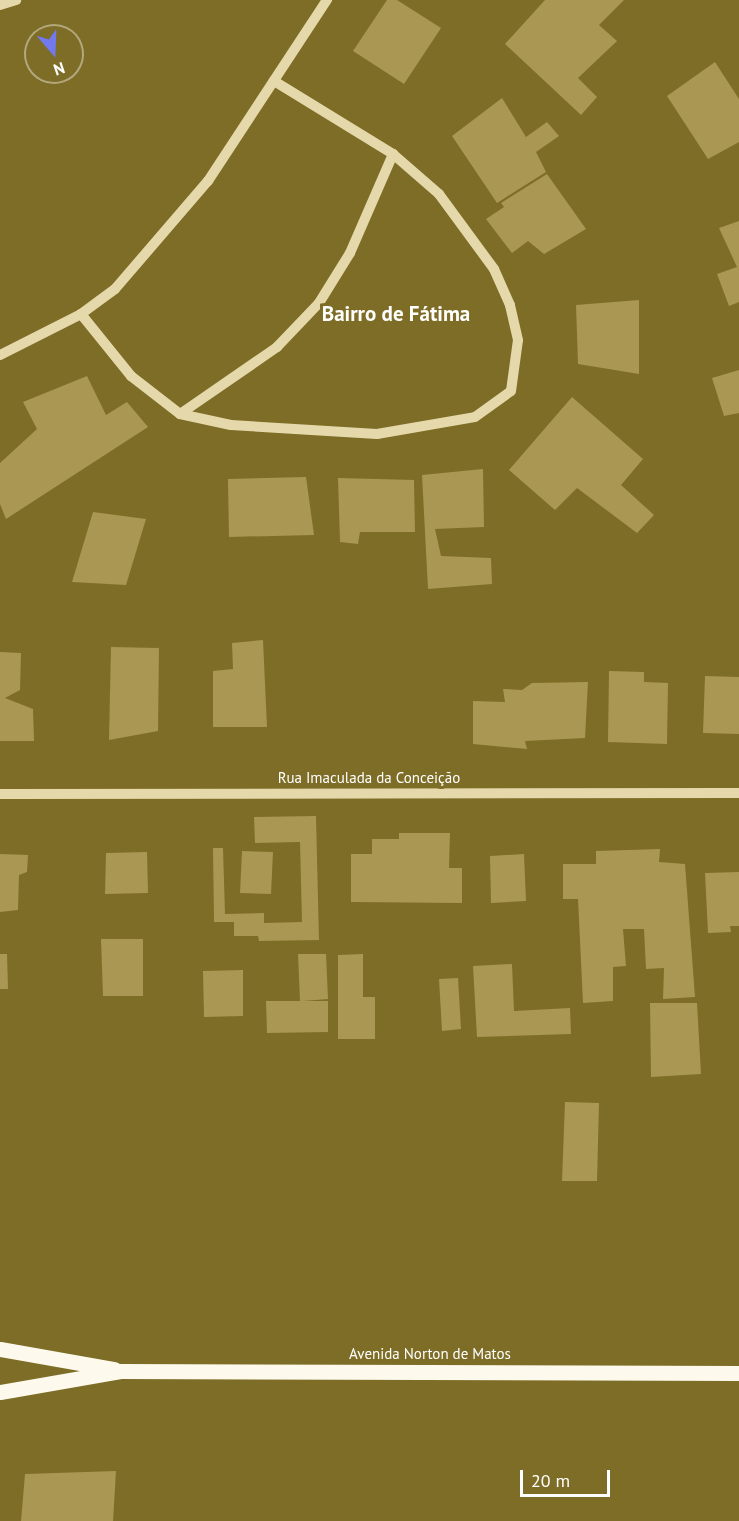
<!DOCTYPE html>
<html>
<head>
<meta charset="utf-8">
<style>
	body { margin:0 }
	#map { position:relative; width:739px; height:1521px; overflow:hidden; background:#7e6d26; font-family:"PT Sans",sans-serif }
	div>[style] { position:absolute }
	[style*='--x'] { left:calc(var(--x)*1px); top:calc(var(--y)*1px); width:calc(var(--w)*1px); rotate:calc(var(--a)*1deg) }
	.building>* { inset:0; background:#a99753 }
	.minor>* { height:10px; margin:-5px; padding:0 5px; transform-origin:5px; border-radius:5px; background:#e5d9ac }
	.major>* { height:15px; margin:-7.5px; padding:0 7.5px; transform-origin:7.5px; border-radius:7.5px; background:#fdfaed }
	span { translate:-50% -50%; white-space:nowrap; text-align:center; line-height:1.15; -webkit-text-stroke:6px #7e6d26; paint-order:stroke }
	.street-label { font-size:15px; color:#fff }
	.district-label { font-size:21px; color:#fff; font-weight:700 }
	.north { position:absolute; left:24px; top:24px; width:60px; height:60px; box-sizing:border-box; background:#7e6d26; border:2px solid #b2a77d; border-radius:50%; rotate:161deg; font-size:16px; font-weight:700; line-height:24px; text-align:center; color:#fff }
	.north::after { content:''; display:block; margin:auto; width:21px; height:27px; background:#7279ee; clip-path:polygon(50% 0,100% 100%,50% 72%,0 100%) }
	.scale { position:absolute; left:520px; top:1470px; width:90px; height:27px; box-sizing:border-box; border:3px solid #fff; border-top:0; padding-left:8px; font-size:18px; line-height:21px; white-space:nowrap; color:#fff; -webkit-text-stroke:4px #7e6d26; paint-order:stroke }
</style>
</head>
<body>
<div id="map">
	<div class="building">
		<div style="clip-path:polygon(387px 0,397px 0,441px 28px,404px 84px,353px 51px)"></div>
		<div style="clip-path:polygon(545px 0,624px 0,599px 25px,617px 41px,578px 78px,597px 97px,581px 115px,505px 44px)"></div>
		<div style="clip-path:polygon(715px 62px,739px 99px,739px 142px,708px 159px,667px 96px)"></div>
		<div style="clip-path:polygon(502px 98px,526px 137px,547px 122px,559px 136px,536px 152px,546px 172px,497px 203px,452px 136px)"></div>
		<div style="clip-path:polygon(547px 174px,586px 229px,544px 254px,528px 241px,512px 253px,486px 219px,504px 207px,501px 203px)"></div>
		<div style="clip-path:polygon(739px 221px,739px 302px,729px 306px,717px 274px,737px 267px,719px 228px)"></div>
		<div style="clip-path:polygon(639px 300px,639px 374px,578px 364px,576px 305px)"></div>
		<div style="clip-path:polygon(739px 370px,739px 413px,724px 416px,712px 378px)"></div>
		<div style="clip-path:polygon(87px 376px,106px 415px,127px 402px,148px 427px,6px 519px,0 504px,0 463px,37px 429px,23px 402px)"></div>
		<div style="clip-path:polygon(572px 397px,643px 459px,621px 485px,654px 515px,637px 533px,577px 488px,555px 510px,509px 470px)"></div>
		<div style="clip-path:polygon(483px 469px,484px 527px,435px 529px,441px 556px,491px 558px,492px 584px,428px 589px,422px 475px)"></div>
		<div style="clip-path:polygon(306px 477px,314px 535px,229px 537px,228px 479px)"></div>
		<div style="clip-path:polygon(338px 478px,414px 480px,415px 532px,360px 532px,358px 544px,340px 542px)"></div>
		<div style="clip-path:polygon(93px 512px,146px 519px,126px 585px,72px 582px)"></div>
		<div style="clip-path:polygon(263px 640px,267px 727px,213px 727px,213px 671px,233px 669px,232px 643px)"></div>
		<div style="clip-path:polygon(111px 647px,159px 648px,158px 731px,109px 740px)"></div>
		<div style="clip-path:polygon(0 652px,21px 653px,20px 690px,5px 698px,33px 709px,34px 741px,0 741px)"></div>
		<div style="clip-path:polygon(609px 671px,644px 672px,644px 682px,668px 683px,667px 744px,608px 742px)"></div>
		<div style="clip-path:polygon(705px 676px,739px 677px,739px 734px,703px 733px)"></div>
		<div style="clip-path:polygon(588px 682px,585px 738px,525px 741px,527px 749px,473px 744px,473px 701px,505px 702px,503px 689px,522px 690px,532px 683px)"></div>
		<div style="clip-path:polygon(316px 816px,319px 940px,259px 941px,258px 936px,234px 936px,234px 922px,214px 922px,213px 848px,223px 848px,225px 914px,264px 913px,264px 923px,302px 922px,300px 842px,255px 843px,254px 817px)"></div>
		<div style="clip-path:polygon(399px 833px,450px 833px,449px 868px,462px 868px,462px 903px,351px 902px,351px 854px,372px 854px,372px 839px,399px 839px)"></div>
		<div style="clip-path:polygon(660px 849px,659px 862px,685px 864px,695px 997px,663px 999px,664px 968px,646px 969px,644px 929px,623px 929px,626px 966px,613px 967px,613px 1001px,583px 1003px,578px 899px,563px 899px,563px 864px,596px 864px,596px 851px)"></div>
		<div style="clip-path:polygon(242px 851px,273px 852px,271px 894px,240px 893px)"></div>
		<div style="clip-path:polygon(147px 852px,148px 893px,105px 894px,106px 853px)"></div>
		<div style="clip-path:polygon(0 854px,28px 855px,27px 872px,19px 875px,18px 910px,0 912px)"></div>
		<div style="clip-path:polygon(524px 854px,526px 901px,491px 903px,490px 856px)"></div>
		<div style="clip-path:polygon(739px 872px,739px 926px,730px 926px,731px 932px,708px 933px,705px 873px)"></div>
		<div style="clip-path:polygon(101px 939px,143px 939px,143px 996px,103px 996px)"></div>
		<div style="clip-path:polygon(0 954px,7px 954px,8px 989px,0 989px)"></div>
		<div style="clip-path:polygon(298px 954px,326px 954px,328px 999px,303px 1001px,328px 1001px,328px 1032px,267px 1033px,266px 1001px,300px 1001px)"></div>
		<div style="clip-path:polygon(363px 954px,363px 997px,375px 997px,375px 1039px,338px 1039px,338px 955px)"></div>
		<div style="clip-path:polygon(512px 964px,514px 1011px,570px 1008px,571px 1034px,477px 1037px,473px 966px)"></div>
		<div style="clip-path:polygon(243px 970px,243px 1016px,204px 1017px,203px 971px)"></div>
		<div style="clip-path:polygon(458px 978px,461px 1029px,442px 1031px,439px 979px)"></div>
		<div style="clip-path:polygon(650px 1003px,697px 1003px,701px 1074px,651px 1077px)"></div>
		<div style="clip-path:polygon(565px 1102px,599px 1103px,597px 1181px,562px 1181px)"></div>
		<div style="clip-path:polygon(116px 1471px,113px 1521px,21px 1521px,25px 1474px)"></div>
	</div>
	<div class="minor">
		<div style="--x:0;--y:5;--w:17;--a:-17"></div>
		<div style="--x:81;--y:314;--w:80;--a:51.1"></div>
		<div style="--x:131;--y:376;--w:62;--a:37.8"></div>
		<div style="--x:180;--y:414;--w:52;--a:12.2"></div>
		<div style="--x:231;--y:425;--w:146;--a:3.5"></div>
		<div style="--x:377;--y:434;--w:99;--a:-9.8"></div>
		<div style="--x:475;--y:417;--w:44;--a:-35.8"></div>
		<div style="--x:511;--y:391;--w:51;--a:-82.2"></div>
		<div style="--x:518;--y:340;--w:36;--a:-103"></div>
		<div style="--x:510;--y:305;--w:39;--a:-114"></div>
		<div style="--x:494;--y:269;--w:93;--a:-126.3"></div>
		<div style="--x:439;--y:194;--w:61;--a:-139"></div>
		<div style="--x:393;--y:154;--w:140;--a:-148.5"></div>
		<div style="--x:0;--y:355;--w:91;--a:-26.8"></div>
		<div style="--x:81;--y:314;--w:42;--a:-36.3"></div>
		<div style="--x:115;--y:289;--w:143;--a:-49.3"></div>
		<div style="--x:208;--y:181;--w:217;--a:-56.7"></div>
		<div style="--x:180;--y:414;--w:118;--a:-34.6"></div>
		<div style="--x:277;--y:347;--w:61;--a:-46.3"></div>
		<div style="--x:319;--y:303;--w:59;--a:-58.2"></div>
		<div style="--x:350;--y:253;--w:108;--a:-66.5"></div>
		<div style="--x:0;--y:794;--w:739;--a:-0.08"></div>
	</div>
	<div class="major">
		<div style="--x:0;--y:1349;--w:116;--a:10"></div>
		<div style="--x:0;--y:1392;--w:122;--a:-9.9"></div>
		<div style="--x:120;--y:1371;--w:619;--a:0.19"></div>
	</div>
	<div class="street-label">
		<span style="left:369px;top:778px">Rua Imaculada da Conceição</span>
		<span style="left:430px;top:1354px">Avenida Norton de Matos</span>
	</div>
	<div class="district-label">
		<span style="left:396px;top:314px">Bairro de Fátima</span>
	</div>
	<div class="north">N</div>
	<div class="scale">20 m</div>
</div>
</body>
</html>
